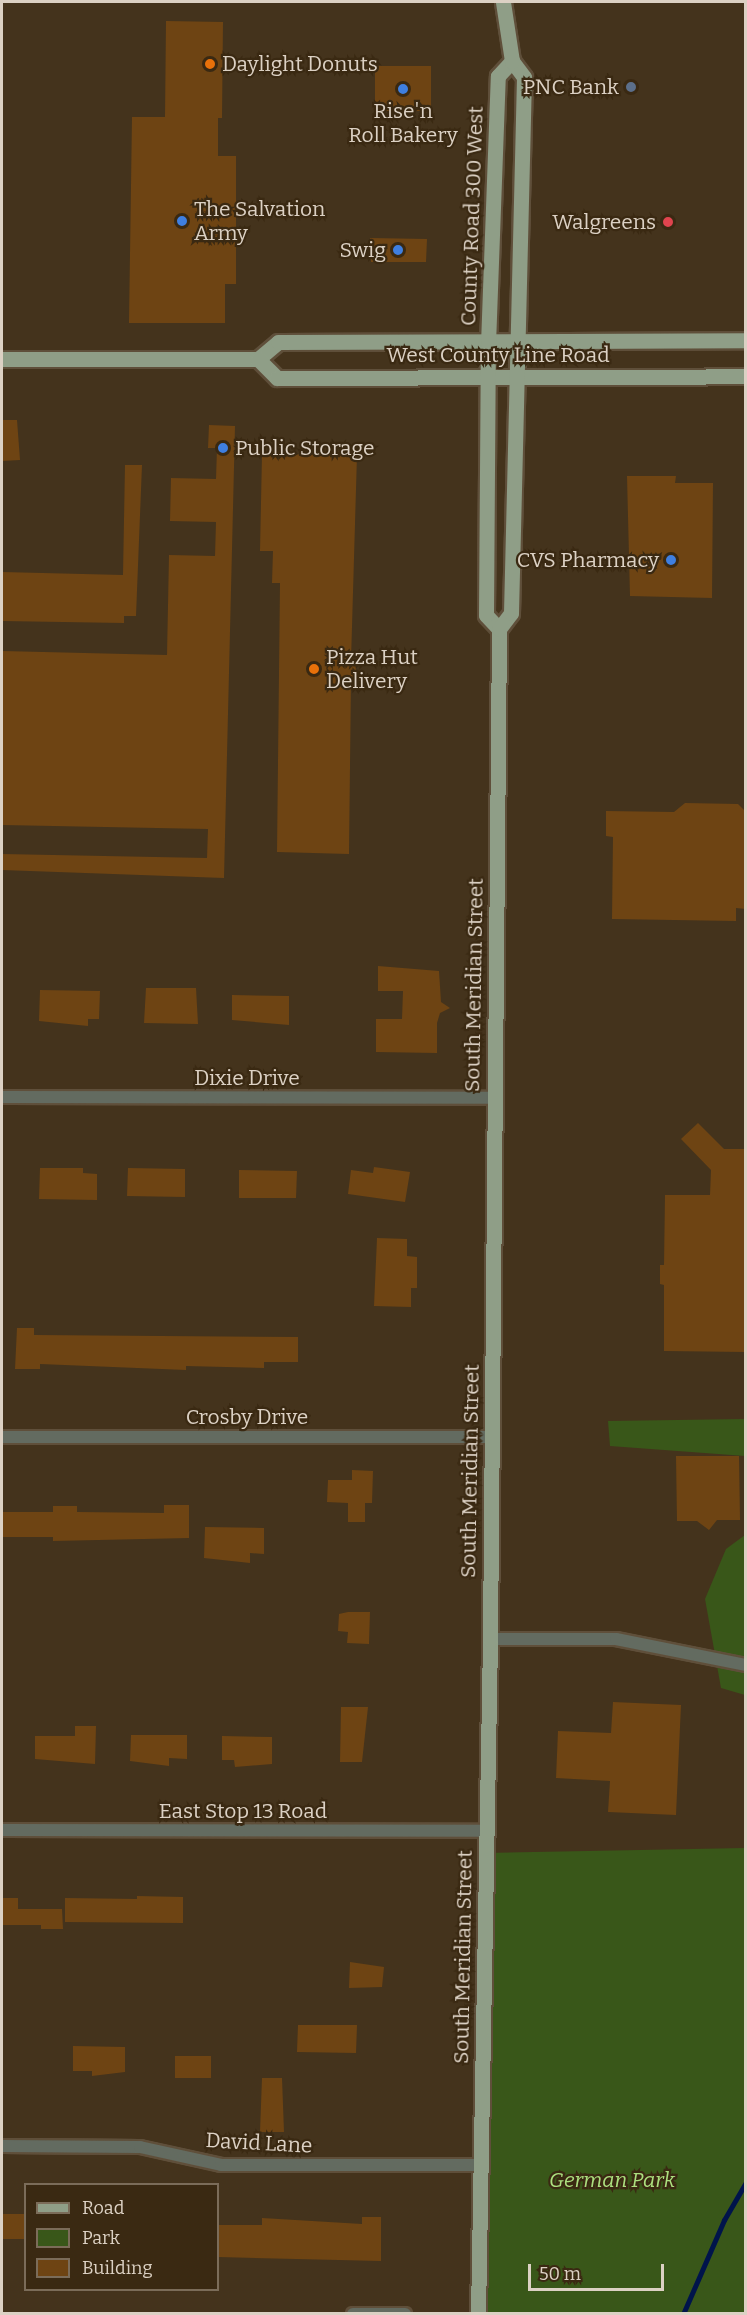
<!DOCTYPE html>
<html>
<head>
<meta charset="utf-8">
<style>
	body { margin:0 }
	#map { position:relative; width:747px; height:2315px; overflow:hidden; background:#44331c; font-family:Bitter,serif }
	div>[style] { position:absolute }
	[style*='--x'] { left:calc(var(--x)*1px); top:calc(var(--y)*1px); width:calc(var(--w)*1px); rotate:calc(var(--a)*1deg) }
	.green>* { inset:0; background:#395719 }
	.stream>* { height:5px; margin:-2.5px; padding:0 2.5px; transform-origin:2.5px; border-radius:2.5px; background:#00144b }
	.building>* { inset:0; background:#6e4413 }
	.roads { filter:drop-shadow(2px 0 #5f4f3a) drop-shadow(-2px 0 #5f4f3a) drop-shadow(0 2px #5f4f3a) drop-shadow(0 -2px #5f4f3a) }
	.minor>* { height:12px; margin:-6px; padding:0 6px; transform-origin:6px; border-radius:6px; background:#636b60 }
	.primary>* { height:15px; margin:-7.5px; padding:0 7.5px; transform-origin:7.5px; border-radius:7.5px; background:#8f9e87 }
	.dots>* { width:16px; height:16px; translate:-50% -50%; box-sizing:border-box; border:3px solid #3a2912; border-radius:50% }
	span { translate:-50% -50%; white-space:nowrap; text-align:center; line-height:1.15; -webkit-text-stroke:4.5px #3a2912; paint-order:stroke }
	.poi-label { font-size:21px; color:#dcd1c4 }
	.left { translate:0 -50%; text-align:left }
	.right { translate:-100% -50%; text-align:right }
	.street-label { font-size:21px; color:#dcd1c4 }
	.park-label { font-size:21px; color:#acdf7f; font-style:italic }
	.frame { position:absolute; inset:0; border:3px solid #dcd1c4; pointer-events:none }
	.legend { position:absolute; left:24px; top:2183px; width:195px; height:108px; box-sizing:border-box; background:#3a2912; border:2px solid #7b6c59; margin:0; padding:8px 10px; list-style:none; font-size:18px; color:#dcd1c4 }
	.legend li { display:flex; align-items:center; gap:12px; height:30px }
	.legend b { width:30px; border:2px solid #7b6c59 }
	.scale { position:absolute; left:528px; top:2264px; width:136px; height:27px; box-sizing:border-box; border:3px solid #dcd1c4; border-top:0; padding-left:8px; font-size:18px; line-height:21px; white-space:nowrap; color:#dcd1c4; -webkit-text-stroke:4px #3a2912; paint-order:stroke }
</style>
</head>
<body>
<div id="map">
	<div class="green">
		<div style="clip-path:polygon(745px 1419px,745px 1456px,610px 1446px,608px 1421px)"></div>
		<div style="clip-path:polygon(745px 1535px,745px 1695px,721px 1688px,705px 1599px,726px 1549px)"></div>
		<div style="clip-path:polygon(745px 1848px,745px 2313px,477px 2314px,485px 1853px)"></div>
	</div>
	<div class="stream">
		<div style="--x:683;--y:2314;--w:103;--a:-66.4"></div>
		<div style="--x:724;--y:2220;--w:44;--a:-59.9"></div>
	</div>
	<div class="building">
		<div style="clip-path:polygon(166px 21px,223px 22px,222px 118px,218px 118px,218px 156px,236px 156px,236px 284px,225px 284px,225px 323px,129px 323px,132px 117px,165px 117px)"></div>
		<div style="clip-path:polygon(375px 66px,431px 66px,431px 111px,375px 111px)"></div>
		<div style="clip-path:polygon(370px 238px,427px 239px,426px 262px,371px 262px)"></div>
		<div style="clip-path:polygon(2px 420px,17px 420px,20px 460px,2px 461px)"></div>
		<div style="clip-path:polygon(209px 425px,235px 426px,224px 878px,2px 870px,2px 854px,207px 858px,208px 829px,2px 825px,2px 651px,167px 655px,169px 555px,215px 556px,216px 522px,170px 521px,171px 478px,216px 479px,217px 448px,208px 448px)"></div>
		<div style="clip-path:polygon(262px 454px,357px 455px,351px 661px,356px 661px,356px 680px,351px 679px,349px 854px,277px 852px,280px 583px,272px 583px,273px 551px,260px 551px)"></div>
		<div style="clip-path:polygon(125px 465px,142px 465px,136px 616px,124px 616px,124px 623px,2px 621px,2px 572px,123px 575px)"></div>
		<div style="clip-path:polygon(627px 476px,676px 476px,675px 483px,713px 483px,712px 598px,630px 596px)"></div>
		<div style="clip-path:polygon(685px 803px,738px 804px,746px 812px,746px 909px,736px 908px,736px 921px,612px 919px,613px 837px,606px 836px,606px 811px,674px 812px)"></div>
		<div style="clip-path:polygon(378px 966px,439px 971px,441px 1002px,450px 1008px,440px 1013px,437px 1023px,437px 1053px,376px 1052px,376px 1019px,402px 1019px,403px 991px,378px 991px)"></div>
		<div style="clip-path:polygon(146px 988px,196px 988px,198px 1024px,144px 1023px)"></div>
		<div style="clip-path:polygon(40px 990px,100px 991px,99px 1019px,88px 1019px,88px 1026px,39px 1021px)"></div>
		<div style="clip-path:polygon(232px 995px,289px 996px,289px 1025px,232px 1020px)"></div>
		<div style="clip-path:polygon(698px 1123px,724px 1149px,746px 1149px,746px 1352px,664px 1351px,664px 1285px,660px 1284px,660px 1265px,664px 1265px,665px 1195px,710px 1195px,711px 1170px,681px 1139px)"></div>
		<div style="clip-path:polygon(374px 1167px,410px 1172px,405px 1202px,348px 1194px,351px 1170px,373px 1173px)"></div>
		<div style="clip-path:polygon(40px 1168px,83px 1168px,83px 1173px,97px 1174px,97px 1200px,39px 1199px)"></div>
		<div style="clip-path:polygon(128px 1168px,185px 1169px,185px 1197px,127px 1196px)"></div>
		<div style="clip-path:polygon(239px 1170px,297px 1171px,296px 1198px,239px 1198px)"></div>
		<div style="clip-path:polygon(377px 1238px,407px 1239px,407px 1256px,417px 1257px,417px 1288px,411px 1288px,411px 1307px,374px 1306px)"></div>
		<div style="clip-path:polygon(17px 1328px,34px 1328px,34px 1335px,298px 1337px,298px 1362px,264px 1362px,264px 1368px,186px 1366px,186px 1370px,40px 1364px,40px 1369px,15px 1369px)"></div>
		<div style="clip-path:polygon(676px 1456px,739px 1456px,740px 1520px,717px 1520px,709px 1530px,697px 1521px,677px 1521px)"></div>
		<div style="clip-path:polygon(352px 1470px,373px 1471px,372px 1503px,365px 1503px,365px 1522px,348px 1522px,348px 1503px,327px 1502px,328px 1480px,352px 1480px)"></div>
		<div style="clip-path:polygon(164px 1505px,189px 1505px,189px 1538px,53px 1541px,53px 1537px,2px 1537px,2px 1512px,53px 1512px,53px 1506px,77px 1506px,77px 1512px,164px 1513px)"></div>
		<div style="clip-path:polygon(205px 1527px,264px 1528px,264px 1554px,250px 1553px,250px 1563px,204px 1558px)"></div>
		<div style="clip-path:polygon(348px 1612px,370px 1612px,369px 1644px,347px 1643px,348px 1632px,338px 1631px,339px 1614px)"></div>
		<div style="clip-path:polygon(613px 1702px,681px 1705px,676px 1815px,608px 1812px,610px 1781px,556px 1778px,558px 1731px,611px 1733px)"></div>
		<div style="clip-path:polygon(341px 1707px,368px 1707px,362px 1762px,340px 1762px)"></div>
		<div style="clip-path:polygon(75px 1726px,96px 1726px,95px 1764px,35px 1759px,35px 1736px,75px 1736px)"></div>
		<div style="clip-path:polygon(131px 1735px,187px 1735px,187px 1759px,169px 1758px,169px 1766px,130px 1761px)"></div>
		<div style="clip-path:polygon(222px 1736px,272px 1737px,272px 1764px,235px 1767px,234px 1760px,222px 1760px)"></div>
		<div style="clip-path:polygon(137px 1896px,183px 1897px,183px 1923px,65px 1922px,65px 1898px,137px 1899px)"></div>
		<div style="clip-path:polygon(2px 1898px,18px 1898px,18px 1909px,62px 1909px,63px 1929px,41px 1929px,41px 1925px,2px 1925px)"></div>
		<div style="clip-path:polygon(350px 1962px,384px 1967px,382px 1987px,349px 1988px)"></div>
		<div style="clip-path:polygon(298px 2025px,357px 2025px,356px 2053px,297px 2052px)"></div>
		<div style="clip-path:polygon(73px 2046px,125px 2047px,125px 2072px,92px 2076px,92px 2071px,73px 2071px)"></div>
		<div style="clip-path:polygon(175px 2056px,211px 2056px,211px 2078px,175px 2078px)"></div>
		<div style="clip-path:polygon(262px 2078px,282px 2078px,284px 2132px,260px 2132px)"></div>
		<div style="clip-path:polygon(2px 2214px,26px 2214px,26px 2239px,2px 2239px)"></div>
		<div style="clip-path:polygon(362px 2217px,381px 2217px,381px 2261px,218px 2257px,218px 2225px,262px 2225px,262px 2218px,362px 2224px)"></div>
	</div>
	<div class="roads">
		<div class="minor">
			<div style="--x:2;--y:1097;--w:491;--a:0.1"></div>
			<div style="--x:2;--y:1437;--w:490;--a:0"></div>
			<div style="--x:490;--y:1639;--w:126;--a:0"></div>
			<div style="--x:616;--y:1639;--w:133;--a:11.3"></div>
			<div style="--x:2;--y:1830;--w:483;--a:0.1"></div>
			<div style="--x:2;--y:2146;--w:138;--a:0.4"></div>
			<div style="--x:140;--y:2147;--w:83;--a:12.5"></div>
			<div style="--x:221;--y:2165;--w:260;--a:0"></div>
			<div style="--x:353;--y:2314;--w:52;--a:0"></div>
		</div>
		<div class="primary">
			<div style="--x:2;--y:359;--w:256;--a:0"></div>
			<div style="--x:258;--y:359;--w:26;--a:-40"></div>
			<div style="--x:278;--y:342;--w:468;--a:-0.2"></div>
			<div style="--x:258;--y:359;--w:27;--a:45"></div>
			<div style="--x:277;--y:378;--w:469;--a:-0.2"></div>
			<div style="--x:499;--y:629;--w:19;--a:-133"></div>
			<div style="--x:486;--y:615;--w:271;--a:-89.6"></div>
			<div style="--x:488;--y:344;--w:268;--a:-87.9"></div>
			<div style="--x:498;--y:76;--w:21;--a:-47"></div>
			<div style="--x:478;--y:2314;--w:675;--a:-88.98"></div>
			<div style="--x:490;--y:1639;--w:1010;--a:-89.49"></div>
			<div style="--x:499;--y:629;--w:20;--a:-53"></div>
			<div style="--x:511;--y:613;--w:536;--a:-88.61"></div>
			<div style="--x:524;--y:77;--w:20;--a:-127"></div>
			<div style="--x:512;--y:61;--w:60;--a:-98.7"></div>
		</div>
	</div>
	<div class="dots">
		<div style="left:210px;top:64px;background:#e8710a"></div>
		<div style="left:631px;top:87px;background:#5c6f8a"></div>
		<div style="left:403px;top:89px;background:#3f7fe0"></div>
		<div style="left:182px;top:221px;background:#3f7fe0"></div>
		<div style="left:668px;top:222px;background:#e0444e"></div>
		<div style="left:398px;top:250px;background:#3f7fe0"></div>
		<div style="left:223px;top:448px;background:#3f7fe0"></div>
		<div style="left:671px;top:560px;background:#3f7fe0"></div>
		<div style="left:314px;top:669px;background:#e8710a"></div>
	</div>
	<div class="poi-label">
		<span class="left" style="left:222px;top:64px">Daylight Donuts</span>
		<span class="right" style="left:619px;top:87px">PNC Bank</span>
		<span style="left:403px;top:123px">Rise'n<br>Roll Bakery</span>
		<span class="left" style="left:194px;top:221px">The Salvation<br>Army</span>
		<span class="right" style="left:656px;top:222px">Walgreens</span>
		<span class="right" style="left:386px;top:250px">Swig</span>
		<span class="left" style="left:235px;top:448px">Public Storage</span>
		<span class="right" style="left:659px;top:560px">CVS Pharmacy</span>
		<span class="left" style="left:326px;top:669px">Pizza Hut<br>Delivery</span>
	</div>
	<div class="street-label">
		<span style="left:472px;top:216px;rotate:-88deg">County Road 300 West</span>
		<span style="left:498px;top:355px">West County Line Road</span>
		<span style="left:474px;top:985px;rotate:-89deg">South Meridian Street</span>
		<span style="left:247px;top:1078px">Dixie Drive</span>
		<span style="left:247px;top:1417px">Crosby Drive</span>
		<span style="left:470px;top:1471px;rotate:-89deg">South Meridian Street</span>
		<span style="left:243px;top:1811px">East Stop 13 Road</span>
		<span style="left:463px;top:1957px;rotate:-89deg">South Meridian Street</span>
		<span style="left:259px;top:2143px;rotate:3deg">David Lane</span>
	</div>
	<div class="park-label">
		<span style="left:612px;top:2180px">German Park</span>
	</div>
	<div class="frame"></div>
	<ul class="legend">
	<li><b style="height:8px;background:#8f9e87"></b>Road</li>
	<li><b style="height:16px;background:#395719"></b>Park</li>
	<li><b style="height:16px;background:#6e4413"></b>Building</li>
	</ul>
	<div class="scale">50 m</div>
</div>
</body>
</html>
